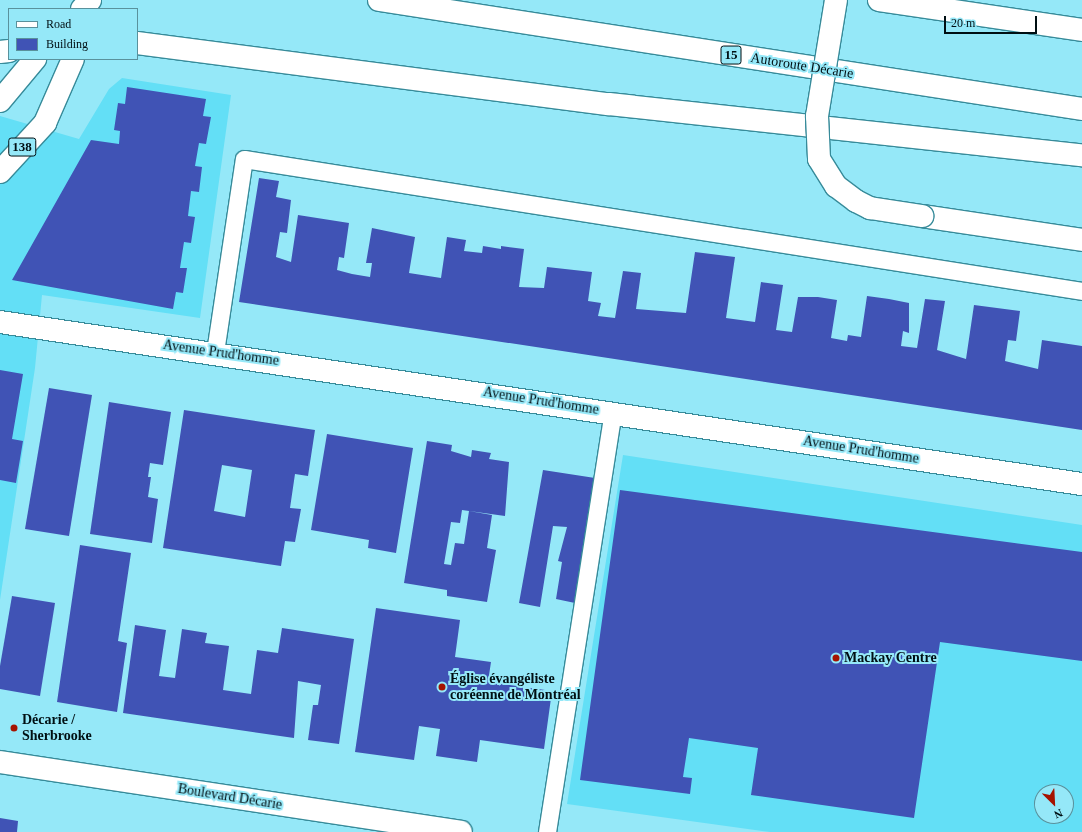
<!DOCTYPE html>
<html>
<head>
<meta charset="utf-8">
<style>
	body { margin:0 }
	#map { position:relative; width:1082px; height:832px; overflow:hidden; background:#95e8f8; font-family:Georgia,serif }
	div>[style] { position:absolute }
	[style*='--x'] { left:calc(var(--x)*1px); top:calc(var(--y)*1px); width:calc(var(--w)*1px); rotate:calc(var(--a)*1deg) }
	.built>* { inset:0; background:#63dff6 }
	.building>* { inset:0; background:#4053b5 }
	.roads { filter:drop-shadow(1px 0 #378b9a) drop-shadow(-1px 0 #378b9a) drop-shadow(0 1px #378b9a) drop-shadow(0 -1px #378b9a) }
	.service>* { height:17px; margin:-8.5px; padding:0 8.5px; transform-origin:8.5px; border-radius:8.5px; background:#fff }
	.minor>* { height:22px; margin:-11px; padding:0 11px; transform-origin:11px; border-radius:11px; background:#fff }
	.secondary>* { height:22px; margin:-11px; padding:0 11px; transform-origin:11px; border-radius:11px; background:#fff }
	.primary>* { height:22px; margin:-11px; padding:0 11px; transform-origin:11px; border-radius:11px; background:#fff }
	.motorway>* { height:22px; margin:-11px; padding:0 11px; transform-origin:11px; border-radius:11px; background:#fff }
	.bridges { filter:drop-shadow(1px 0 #378b9a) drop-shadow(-1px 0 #378b9a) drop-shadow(0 1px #378b9a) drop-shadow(0 -1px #378b9a) }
	.motorway-bridge>* { height:22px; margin:-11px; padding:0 11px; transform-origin:11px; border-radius:11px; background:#fff }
	.dots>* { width:11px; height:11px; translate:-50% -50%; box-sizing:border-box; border:2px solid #95e8f8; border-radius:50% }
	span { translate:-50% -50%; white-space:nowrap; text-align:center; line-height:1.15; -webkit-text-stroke:4px #95e8f8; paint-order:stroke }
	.shield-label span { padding:1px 3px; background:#95e8f8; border:1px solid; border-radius:3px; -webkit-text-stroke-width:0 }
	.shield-label { font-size:13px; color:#000f13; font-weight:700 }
	.street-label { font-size:14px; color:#000f13 }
	.poi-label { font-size:14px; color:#000f13; font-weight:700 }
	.left { translate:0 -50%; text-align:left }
	.legend { position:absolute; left:8px; top:8px; width:130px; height:52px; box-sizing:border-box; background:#95e8f8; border:1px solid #59919c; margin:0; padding:5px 7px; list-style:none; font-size:12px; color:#000f13 }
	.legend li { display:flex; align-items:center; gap:8px; height:20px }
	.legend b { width:20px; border:1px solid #59919c }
	.north { position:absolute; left:1034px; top:784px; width:40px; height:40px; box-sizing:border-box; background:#95e8f8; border:1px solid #59919c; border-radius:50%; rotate:156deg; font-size:11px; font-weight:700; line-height:16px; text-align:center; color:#000f13 }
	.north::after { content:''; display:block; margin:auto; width:14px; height:18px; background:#a51300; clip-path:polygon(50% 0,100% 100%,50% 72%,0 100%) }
	.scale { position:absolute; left:944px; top:16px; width:93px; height:18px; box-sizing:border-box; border:2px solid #000f13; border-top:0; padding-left:5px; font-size:12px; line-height:14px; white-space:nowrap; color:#000f13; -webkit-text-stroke:3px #95e8f8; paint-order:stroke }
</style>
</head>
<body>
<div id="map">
	<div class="built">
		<div style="clip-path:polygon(122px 78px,231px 95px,200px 318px,42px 295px,35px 368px,0 600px,0 116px,79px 139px,109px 89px)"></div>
		<div style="clip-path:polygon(evenodd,623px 455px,1082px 525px,1082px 832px,770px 832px,567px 804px,623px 455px,1042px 792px,1066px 792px,1066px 816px,1042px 816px,1042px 792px)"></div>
	</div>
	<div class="building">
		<div style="clip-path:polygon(127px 87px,206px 99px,203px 116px,211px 117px,206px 144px,199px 143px,195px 166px,202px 167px,199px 192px,191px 191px,188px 216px,195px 217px,191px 243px,184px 242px,180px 268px,187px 268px,183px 293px,176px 292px,173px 309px,12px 280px,91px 140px,119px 144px,120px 131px,114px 130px,118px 103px,125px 104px)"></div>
		<div style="clip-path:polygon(259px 178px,279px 181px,276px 197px,291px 200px,287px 233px,280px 232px,276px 257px,291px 262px,298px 215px,349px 223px,344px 258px,339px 257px,337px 270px,352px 274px,370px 277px,372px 263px,366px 263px,372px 228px,415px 237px,409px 273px,441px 278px,447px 237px,466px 240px,464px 251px,482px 253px,483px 246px,501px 249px,501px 246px,524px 249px,519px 287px,544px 288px,547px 267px,592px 272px,588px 301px,601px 303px,598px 316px,615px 318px,623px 271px,641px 273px,636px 309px,686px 313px,695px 252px,735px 257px,726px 318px,755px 322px,761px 282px,783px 285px,776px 330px,792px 332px,798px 297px,818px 297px,837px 300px,831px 338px,847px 341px,848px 335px,861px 337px,867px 296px,889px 299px,909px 303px,909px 333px,903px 331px,901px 346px,917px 348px,925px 299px,945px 301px,937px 350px,966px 359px,974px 305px,1020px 311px,1016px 341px,1008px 340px,1005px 361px,1038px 369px,1042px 340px,1082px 346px,1082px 430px,239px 302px)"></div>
		<div style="clip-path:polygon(0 370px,23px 374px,12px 439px,23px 441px,16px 483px,0 480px)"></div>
		<div style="clip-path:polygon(49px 388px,92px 395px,69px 536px,25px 529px)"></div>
		<div style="clip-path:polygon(109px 402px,171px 412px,163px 465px,150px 463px,148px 477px,151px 477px,148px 497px,158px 499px,152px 543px,90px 534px)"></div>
		<div style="clip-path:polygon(evenodd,184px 410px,315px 430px,308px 476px,295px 474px,290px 508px,301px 509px,295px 542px,285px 541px,281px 566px,163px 548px,184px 410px,222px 465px,252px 470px,245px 517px,214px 511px,222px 465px)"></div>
		<div style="clip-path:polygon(327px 434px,413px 448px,396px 553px,368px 548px,369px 540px,311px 530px)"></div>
		<div style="clip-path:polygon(427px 441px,452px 445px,451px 451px,471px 457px,472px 450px,491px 453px,489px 459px,509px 462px,505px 516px,462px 510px,460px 523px,451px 522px,444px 564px,451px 565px,455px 543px,464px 544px,469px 511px,492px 515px,487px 548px,496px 550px,487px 602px,447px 596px,447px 590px,404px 583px)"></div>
		<div style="clip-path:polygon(543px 470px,595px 478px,575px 603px,556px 599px,562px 562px,558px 561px,567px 527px,553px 526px,540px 607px,519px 603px)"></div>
		<div style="clip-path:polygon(620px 490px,1082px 552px,1082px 661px,940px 642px,914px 818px,751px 795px,758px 748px,689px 738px,683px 777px,692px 778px,690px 794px,580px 780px)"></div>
		<div style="clip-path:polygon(80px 545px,131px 553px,118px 641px,127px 643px,117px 712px,57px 702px)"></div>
		<div style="clip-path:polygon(12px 596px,55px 603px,40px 696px,0 689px,0 666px)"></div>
		<div style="clip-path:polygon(376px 608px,460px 620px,455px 657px,491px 662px,488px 682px,552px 691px,544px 749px,480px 740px,477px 762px,436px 756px,440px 729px,419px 726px,414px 760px,355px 752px)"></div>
		<div style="clip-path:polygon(135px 625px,166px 630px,159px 676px,175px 678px,182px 629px,207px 633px,205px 643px,229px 646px,223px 690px,251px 694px,257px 650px,278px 653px,282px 628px,354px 639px,339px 744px,308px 740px,313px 705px,318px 705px,321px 685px,298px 681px,294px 738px,123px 713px)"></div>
		<div style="clip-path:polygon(0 818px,18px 821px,17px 832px,0 832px)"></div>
	</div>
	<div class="roads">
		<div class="service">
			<div style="--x:215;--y:352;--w:195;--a:-81.5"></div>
			<div style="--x:244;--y:159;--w:848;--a:8.95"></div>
			<div style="--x:547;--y:832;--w:425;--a:-81.1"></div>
		</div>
		<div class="minor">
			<div style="--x:0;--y:322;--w:1094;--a:8.52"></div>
		</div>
		<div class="secondary">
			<div style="--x:0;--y:762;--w:466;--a:8.6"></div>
		</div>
		<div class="primary">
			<div style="--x:82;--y:9;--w:12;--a:-48"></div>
			<div style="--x:0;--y:101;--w:55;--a:-50.2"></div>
			<div style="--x:0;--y:172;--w:67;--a:-47.4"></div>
			<div style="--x:45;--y:123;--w:70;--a:-66.4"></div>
		</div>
		<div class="motorway">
			<div style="--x:379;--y:0;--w:711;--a:8.81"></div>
			<div style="--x:879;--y:0;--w:205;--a:8.4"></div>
			<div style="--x:137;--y:43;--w:476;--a:7.4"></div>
			<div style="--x:609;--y:104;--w:476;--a:6.2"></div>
			<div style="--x:0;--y:52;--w:9;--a:-6"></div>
			<div style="--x:922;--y:216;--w:162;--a:8.5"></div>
		</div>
	</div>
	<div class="bridges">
		<div class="motorway-bridge">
			<div style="--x:836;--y:0;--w:118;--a:99.3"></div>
			<div style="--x:817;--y:116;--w:43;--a:87.3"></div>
			<div style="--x:819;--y:159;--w:32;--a:58"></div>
			<div style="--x:836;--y:186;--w:25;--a:37"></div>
			<div style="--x:856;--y:201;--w:16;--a:27"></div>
			<div style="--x:870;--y:208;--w:53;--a:8.7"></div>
		</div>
	</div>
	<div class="dots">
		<div style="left:836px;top:658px;background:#a51300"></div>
		<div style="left:442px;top:687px;background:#a51300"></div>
		<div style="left:14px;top:728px;background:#a51300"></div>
	</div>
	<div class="shield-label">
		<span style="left:731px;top:55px">15</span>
		<span style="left:22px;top:147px">138</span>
	</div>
	<div class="street-label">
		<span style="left:802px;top:66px;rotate:9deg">Autoroute Décarie</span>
		<span style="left:221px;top:353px;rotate:8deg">Avenue Prud'homme</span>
		<span style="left:541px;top:401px;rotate:9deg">Avenue Prud'homme</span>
		<span style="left:861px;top:450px;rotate:9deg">Avenue Prud'homme</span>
		<span style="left:230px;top:797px;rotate:9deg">Boulevard Décarie</span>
	</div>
	<div class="poi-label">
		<span class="left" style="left:844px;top:658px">Mackay Centre</span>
		<span class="left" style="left:450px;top:687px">Église évangéliste<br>coréenne de Montréal</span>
		<span class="left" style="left:22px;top:728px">Décarie /<br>Sherbrooke</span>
	</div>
	<ul class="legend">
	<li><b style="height:5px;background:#fff"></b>Road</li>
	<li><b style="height:11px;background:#4053b5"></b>Building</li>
	</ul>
	<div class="north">N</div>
	<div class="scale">20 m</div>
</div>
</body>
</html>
